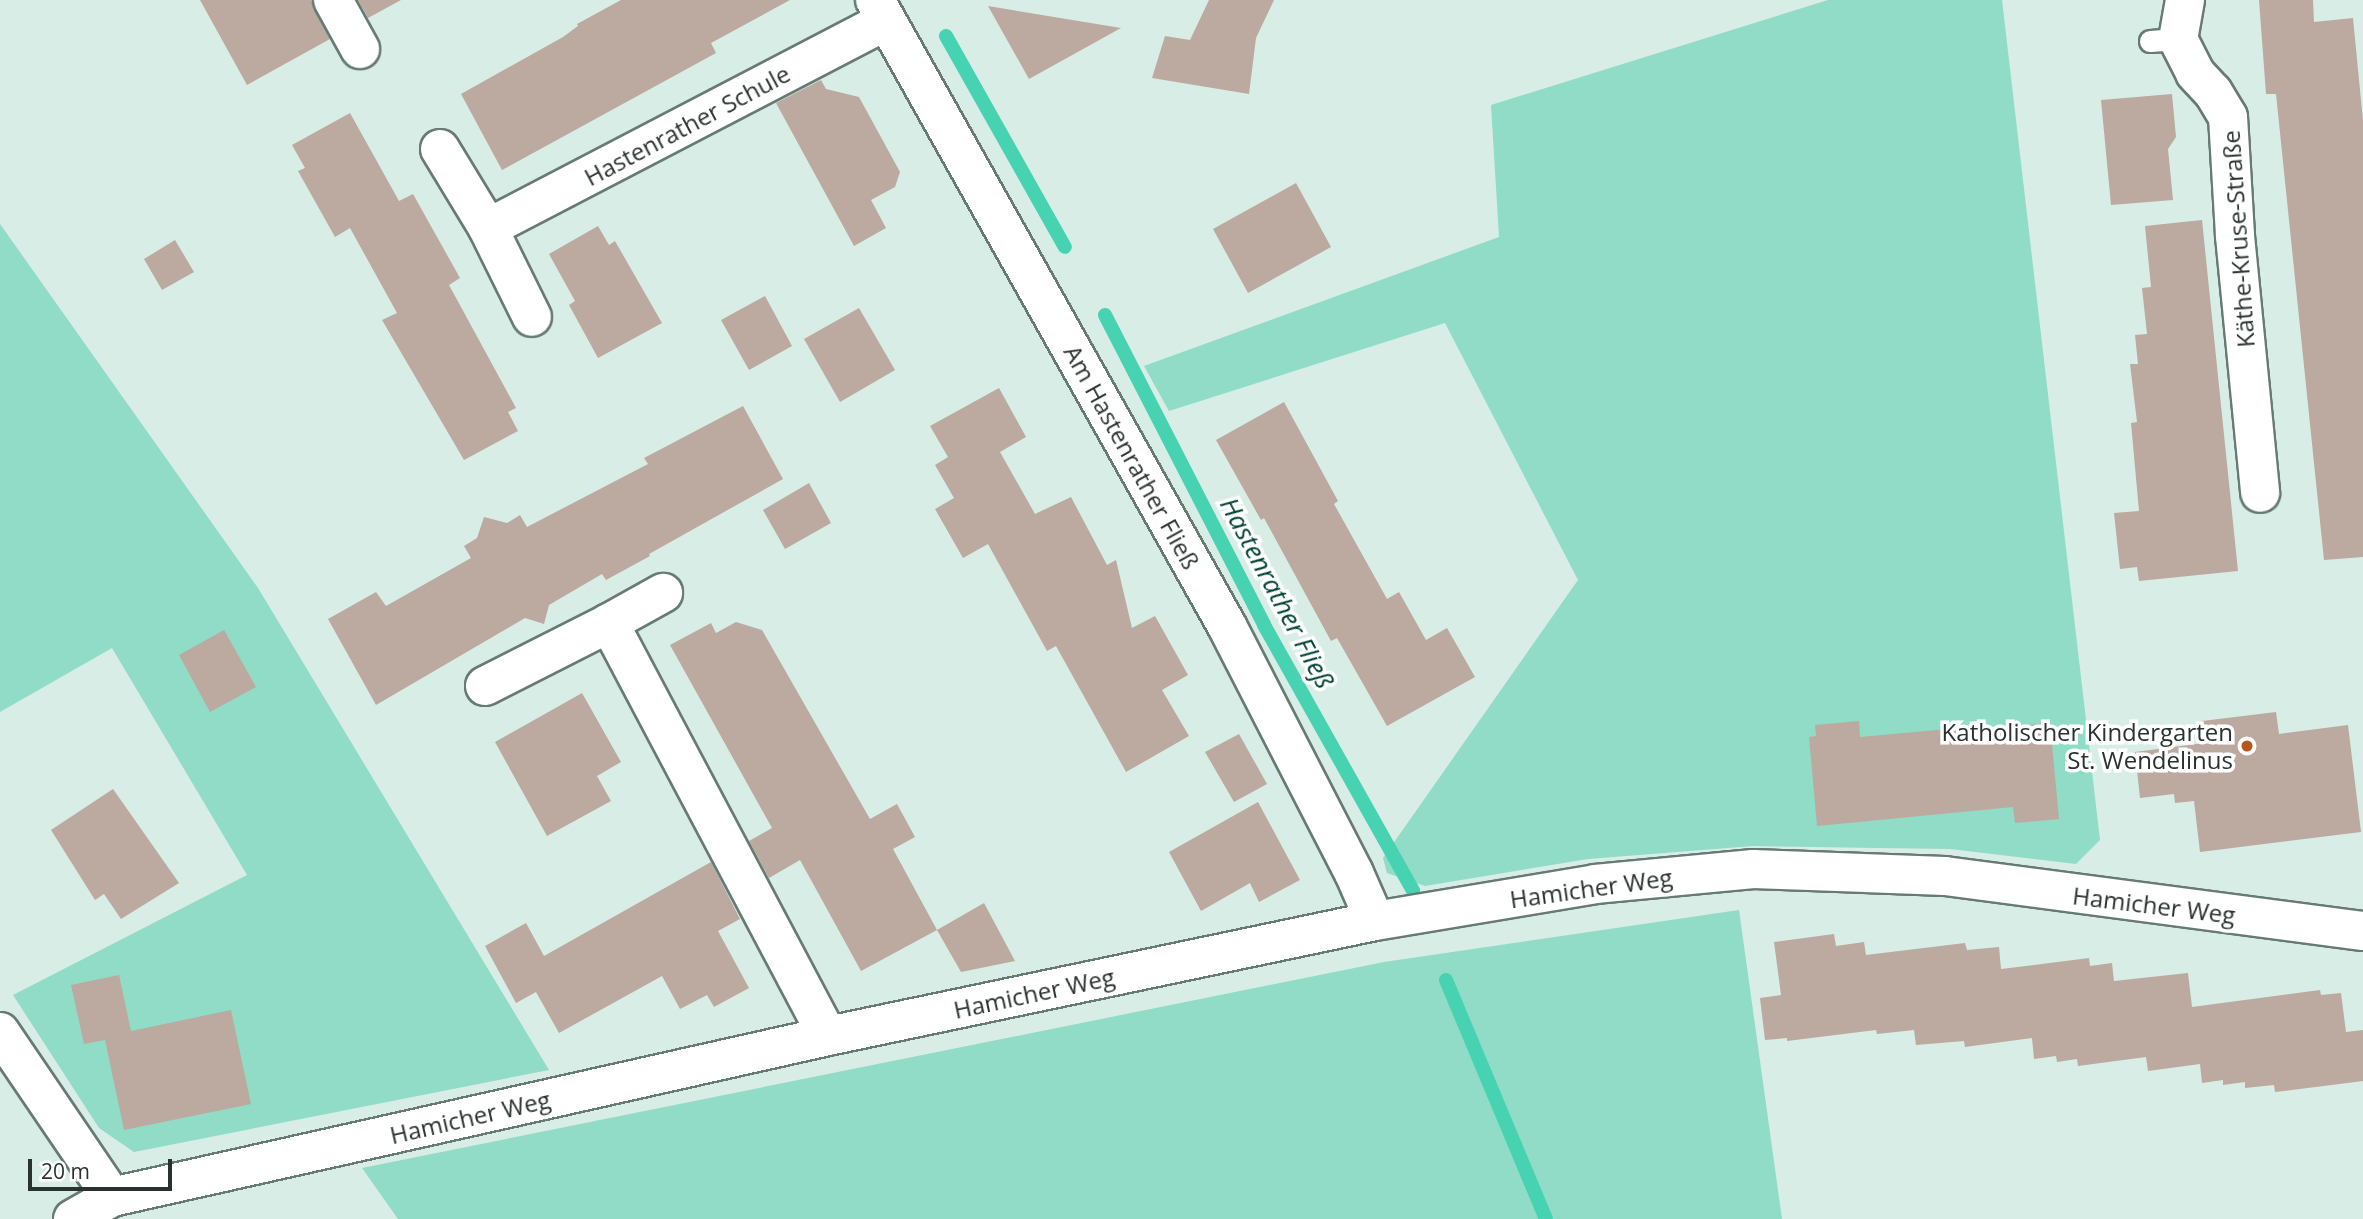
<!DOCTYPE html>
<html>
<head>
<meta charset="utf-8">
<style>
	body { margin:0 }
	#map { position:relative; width:2363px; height:1219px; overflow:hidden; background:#d7ede6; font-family:"Open Sans",sans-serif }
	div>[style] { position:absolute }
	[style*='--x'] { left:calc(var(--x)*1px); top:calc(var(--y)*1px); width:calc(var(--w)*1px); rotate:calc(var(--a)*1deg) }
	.green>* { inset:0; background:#90dcc6 }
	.stream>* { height:14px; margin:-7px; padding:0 7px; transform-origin:7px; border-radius:7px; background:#47d2b2 }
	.building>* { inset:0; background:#bca9a0 }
	.roads { filter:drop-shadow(2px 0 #677a74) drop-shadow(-2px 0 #677a74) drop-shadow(0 2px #677a74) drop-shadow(0 -2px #677a74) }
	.service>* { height:21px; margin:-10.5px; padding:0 10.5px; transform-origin:10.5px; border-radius:10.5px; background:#fff }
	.minor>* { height:38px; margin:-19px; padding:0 19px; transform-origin:19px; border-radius:19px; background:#fff }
	.dots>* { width:19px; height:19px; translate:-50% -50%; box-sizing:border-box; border:4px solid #fff; border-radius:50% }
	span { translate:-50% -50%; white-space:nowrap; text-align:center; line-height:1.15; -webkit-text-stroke:7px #fff; paint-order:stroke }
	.street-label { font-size:24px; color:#29322f }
	.poi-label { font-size:24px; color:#29322f }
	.right { translate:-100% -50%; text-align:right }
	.water-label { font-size:26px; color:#004134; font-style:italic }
	.scale { position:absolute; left:28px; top:1159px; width:144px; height:32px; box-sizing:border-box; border:4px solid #29322f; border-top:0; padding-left:9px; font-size:21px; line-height:24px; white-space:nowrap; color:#29322f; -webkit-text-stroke:5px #fff; paint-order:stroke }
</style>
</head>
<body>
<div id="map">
	<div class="green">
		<div style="clip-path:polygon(1828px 0,2002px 0,2100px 840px,2076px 864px,1950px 849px,1753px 846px,1588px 859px,1425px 886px,1387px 873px,1383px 858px,1578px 580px,1445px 323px,1169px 411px,1144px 366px,1499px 237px,1491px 105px)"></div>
		<div style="clip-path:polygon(0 224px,258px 588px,549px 1070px,134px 1152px,99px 1128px,13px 995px,247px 875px,112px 648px,0 712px)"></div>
		<div style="clip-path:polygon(1739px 910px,1782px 1219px,398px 1219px,362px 1168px,1384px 962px)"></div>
	</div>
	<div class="stream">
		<div style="--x:946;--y:36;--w:242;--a:60.6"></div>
		<div style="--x:1105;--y:315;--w:348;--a:62.8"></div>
		<div style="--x:1264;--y:625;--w:305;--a:60.7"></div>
		<div style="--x:1446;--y:980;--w:259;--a:67.3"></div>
	</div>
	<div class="building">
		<div style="clip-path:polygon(200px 0,311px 0,330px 39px,247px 85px)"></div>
		<div style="clip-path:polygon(358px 0,401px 0,368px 18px)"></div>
		<div style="clip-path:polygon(621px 0,790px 0,711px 43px,716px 53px,502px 170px,461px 94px,563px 37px,578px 26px,577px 24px)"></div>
		<div style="clip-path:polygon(1209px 0,1274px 0,1256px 38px,1249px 94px,1152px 78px,1165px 36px,1190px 40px)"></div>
		<div style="clip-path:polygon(2259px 0,2313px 0,2314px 22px,2353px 18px,2363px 121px,2363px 557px,2324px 560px,2276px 94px,2266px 94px)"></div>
		<div style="clip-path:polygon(988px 6px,1121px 28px,1029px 79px)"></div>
		<div style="clip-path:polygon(821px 80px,826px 89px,859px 97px,900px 172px,895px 187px,871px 200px,886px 228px,854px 246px,776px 103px)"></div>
		<div style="clip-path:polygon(2172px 94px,2176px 137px,2168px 149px,2173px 200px,2111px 205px,2101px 100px)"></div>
		<div style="clip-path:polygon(350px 113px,399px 201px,413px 194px,460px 278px,449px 285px,516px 408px,508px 412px,518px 431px,464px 460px,382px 320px,397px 313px,350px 228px,335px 237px,298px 171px,305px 168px,292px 145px)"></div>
		<div style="clip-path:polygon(1296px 183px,1331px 247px,1248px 293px,1213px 229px)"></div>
		<div style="clip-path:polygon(2202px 220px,2238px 571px,2139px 581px,2137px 567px,2120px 569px,2114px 513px,2139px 511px,2131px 423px,2137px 422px,2130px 364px,2138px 364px,2135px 335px,2147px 334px,2142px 288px,2151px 287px,2145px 226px)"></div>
		<div style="clip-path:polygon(598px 226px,609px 245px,615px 241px,662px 323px,598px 358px,569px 305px,575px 301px,549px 254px)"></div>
		<div style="clip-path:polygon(175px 240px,194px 272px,162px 290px,144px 259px)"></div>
		<div style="clip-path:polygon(765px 296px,792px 346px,749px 370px,721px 320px)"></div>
		<div style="clip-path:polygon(859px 308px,895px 370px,840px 402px,804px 339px)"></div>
		<div style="clip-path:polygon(999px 388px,1026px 437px,1000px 452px,1035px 514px,1071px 497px,1107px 565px,1116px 560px,1132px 628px,1155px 616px,1188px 675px,1162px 690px,1189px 736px,1126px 772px,1056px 646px,1047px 651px,988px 544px,963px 558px,935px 509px,954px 498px,935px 465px,948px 457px,930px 426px)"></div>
		<div style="clip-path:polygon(1284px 402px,1338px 501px,1334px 504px,1387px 599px,1399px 592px,1426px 640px,1447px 628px,1475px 677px,1387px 726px,1337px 638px,1331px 641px,1264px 518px,1261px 520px,1216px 440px)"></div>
		<div style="clip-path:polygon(743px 406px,783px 479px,649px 554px,650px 556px,606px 580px,602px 574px,549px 605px,544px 624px,525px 618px,376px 705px,328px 619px,376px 592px,386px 606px,471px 558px,464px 546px,477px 538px,484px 517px,507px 523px,520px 515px,527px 527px,648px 464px,644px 458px)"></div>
		<div style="clip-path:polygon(809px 483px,831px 523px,785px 549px,763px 510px)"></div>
		<div style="clip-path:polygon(736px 622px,762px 630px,870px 819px,897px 804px,915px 837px,893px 849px,937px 930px,861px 971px,800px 860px,769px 878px,749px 841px,772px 828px,670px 645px,711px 623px,716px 633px)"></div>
		<div style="clip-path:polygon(224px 630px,256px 687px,210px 712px,179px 655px)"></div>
		<div style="clip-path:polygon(582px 693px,621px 762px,597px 776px,611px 801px,547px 836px,495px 742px)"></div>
		<div style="clip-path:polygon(2276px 712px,2279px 734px,2348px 725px,2361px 832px,2200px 852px,2194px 801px,2175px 803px,2174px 794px,2140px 798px,2135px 752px,2204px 743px,2202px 721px)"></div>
		<div style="clip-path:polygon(1859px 721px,1860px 737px,1969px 727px,1969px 730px,2050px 723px,2059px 819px,2015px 823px,2013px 807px,1817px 826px,1809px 737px,1816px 736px,1815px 725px)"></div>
		<div style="clip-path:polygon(1239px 734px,1267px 784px,1234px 802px,1205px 752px)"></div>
		<div style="clip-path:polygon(113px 789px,179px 883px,121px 919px,104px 894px,95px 900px,51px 830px)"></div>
		<div style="clip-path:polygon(1258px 802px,1300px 880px,1259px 902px,1250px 883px,1201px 911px,1169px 852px)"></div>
		<div style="clip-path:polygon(711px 862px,740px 919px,718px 931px,749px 988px,714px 1007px,707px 995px,680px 1009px,662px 976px,559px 1033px,536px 992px,516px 1003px,485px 946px,526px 923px,544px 956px)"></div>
		<div style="clip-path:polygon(984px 903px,1015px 961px,961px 972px,937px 930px)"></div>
		<div style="clip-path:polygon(1834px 934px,1836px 946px,1864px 942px,1866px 955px,1965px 943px,1967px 950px,1999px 947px,2001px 969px,2089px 958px,2090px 966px,2112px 963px,2114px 981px,2188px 973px,2192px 1007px,2320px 990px,2321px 995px,2341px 993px,2346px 1032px,2363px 1030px,2363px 1081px,2275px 1092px,2274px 1085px,2245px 1088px,2245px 1082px,2223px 1085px,2223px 1080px,2202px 1083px,2200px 1064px,2148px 1071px,2146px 1057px,2078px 1066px,2077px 1059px,2057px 1062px,2056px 1056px,2034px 1059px,2032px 1038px,1965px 1047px,1964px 1041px,1916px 1045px,1914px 1030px,1877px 1034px,1876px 1030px,1787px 1041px,1787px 1038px,1765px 1040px,1760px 998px,1781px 995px,1774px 942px)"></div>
		<div style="clip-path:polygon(119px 975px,131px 1031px,231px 1010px,251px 1104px,124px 1130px,105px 1040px,84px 1044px,71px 985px)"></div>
	</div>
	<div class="roads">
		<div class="service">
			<div style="--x:2150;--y:41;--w:28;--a:-4"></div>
		</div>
		<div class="minor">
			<div style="--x:333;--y:0;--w:56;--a:61.1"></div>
			<div style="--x:875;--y:0;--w:718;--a:60.65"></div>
			<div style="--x:1227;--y:626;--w:278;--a:62.8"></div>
			<div style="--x:1354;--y:873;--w:52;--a:66.4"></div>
			<div style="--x:2185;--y:0;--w:40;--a:100"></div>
			<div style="--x:2178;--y:39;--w:38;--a:63"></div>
			<div style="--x:2195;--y:73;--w:26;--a:47"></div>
			<div style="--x:2213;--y:92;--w:29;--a:59"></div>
			<div style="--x:2228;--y:117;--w:119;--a:86.6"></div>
			<div style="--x:2235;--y:236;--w:258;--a:84.4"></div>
			<div style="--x:440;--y:149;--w:92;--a:58.7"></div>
			<div style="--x:488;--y:228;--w:449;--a:-27.5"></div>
			<div style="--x:488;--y:228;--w:99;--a:63.7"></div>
			<div style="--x:609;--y:623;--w:62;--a:-29.1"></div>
			<div style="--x:485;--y:686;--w:139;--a:-26.9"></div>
			<div style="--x:609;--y:623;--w:467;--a:62.1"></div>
			<div style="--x:0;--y:1032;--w:199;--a:55.8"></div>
			<div style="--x:73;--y:1219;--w:45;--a:-29.4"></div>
			<div style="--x:112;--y:1197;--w:734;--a:-12.67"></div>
			<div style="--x:828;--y:1036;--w:559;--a:-11.87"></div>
			<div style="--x:1375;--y:921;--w:223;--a:-9.5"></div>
			<div style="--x:1595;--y:884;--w:159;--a:-5.4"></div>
			<div style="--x:1753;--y:869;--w:192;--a:2.1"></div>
			<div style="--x:1945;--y:876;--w:422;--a:7.5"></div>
		</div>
	</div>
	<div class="dots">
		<div style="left:2247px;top:746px;background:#b8551d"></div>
	</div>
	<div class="street-label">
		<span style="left:687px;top:125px;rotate:-28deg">Hastenrather Schule</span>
		<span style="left:2238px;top:239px;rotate:-94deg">Käthe-Kruse-Straße</span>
		<span style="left:1132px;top:457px;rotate:61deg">Am Hastenrather Fließ</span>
		<span style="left:1591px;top:888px;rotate:-8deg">Hamicher Weg</span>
		<span style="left:2154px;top:905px;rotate:7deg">Hamicher Weg</span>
		<span style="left:1034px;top:993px;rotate:-12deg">Hamicher Weg</span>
		<span style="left:470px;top:1117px;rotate:-13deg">Hamicher Weg</span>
	</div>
	<div class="poi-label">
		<span class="right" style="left:2233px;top:746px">Katholischer Kindergarten<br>St. Wendelinus</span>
	</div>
	<div class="water-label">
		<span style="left:1277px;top:593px;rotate:62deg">Hastenrather Fließ</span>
	</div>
	<div class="scale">20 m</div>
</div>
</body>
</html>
